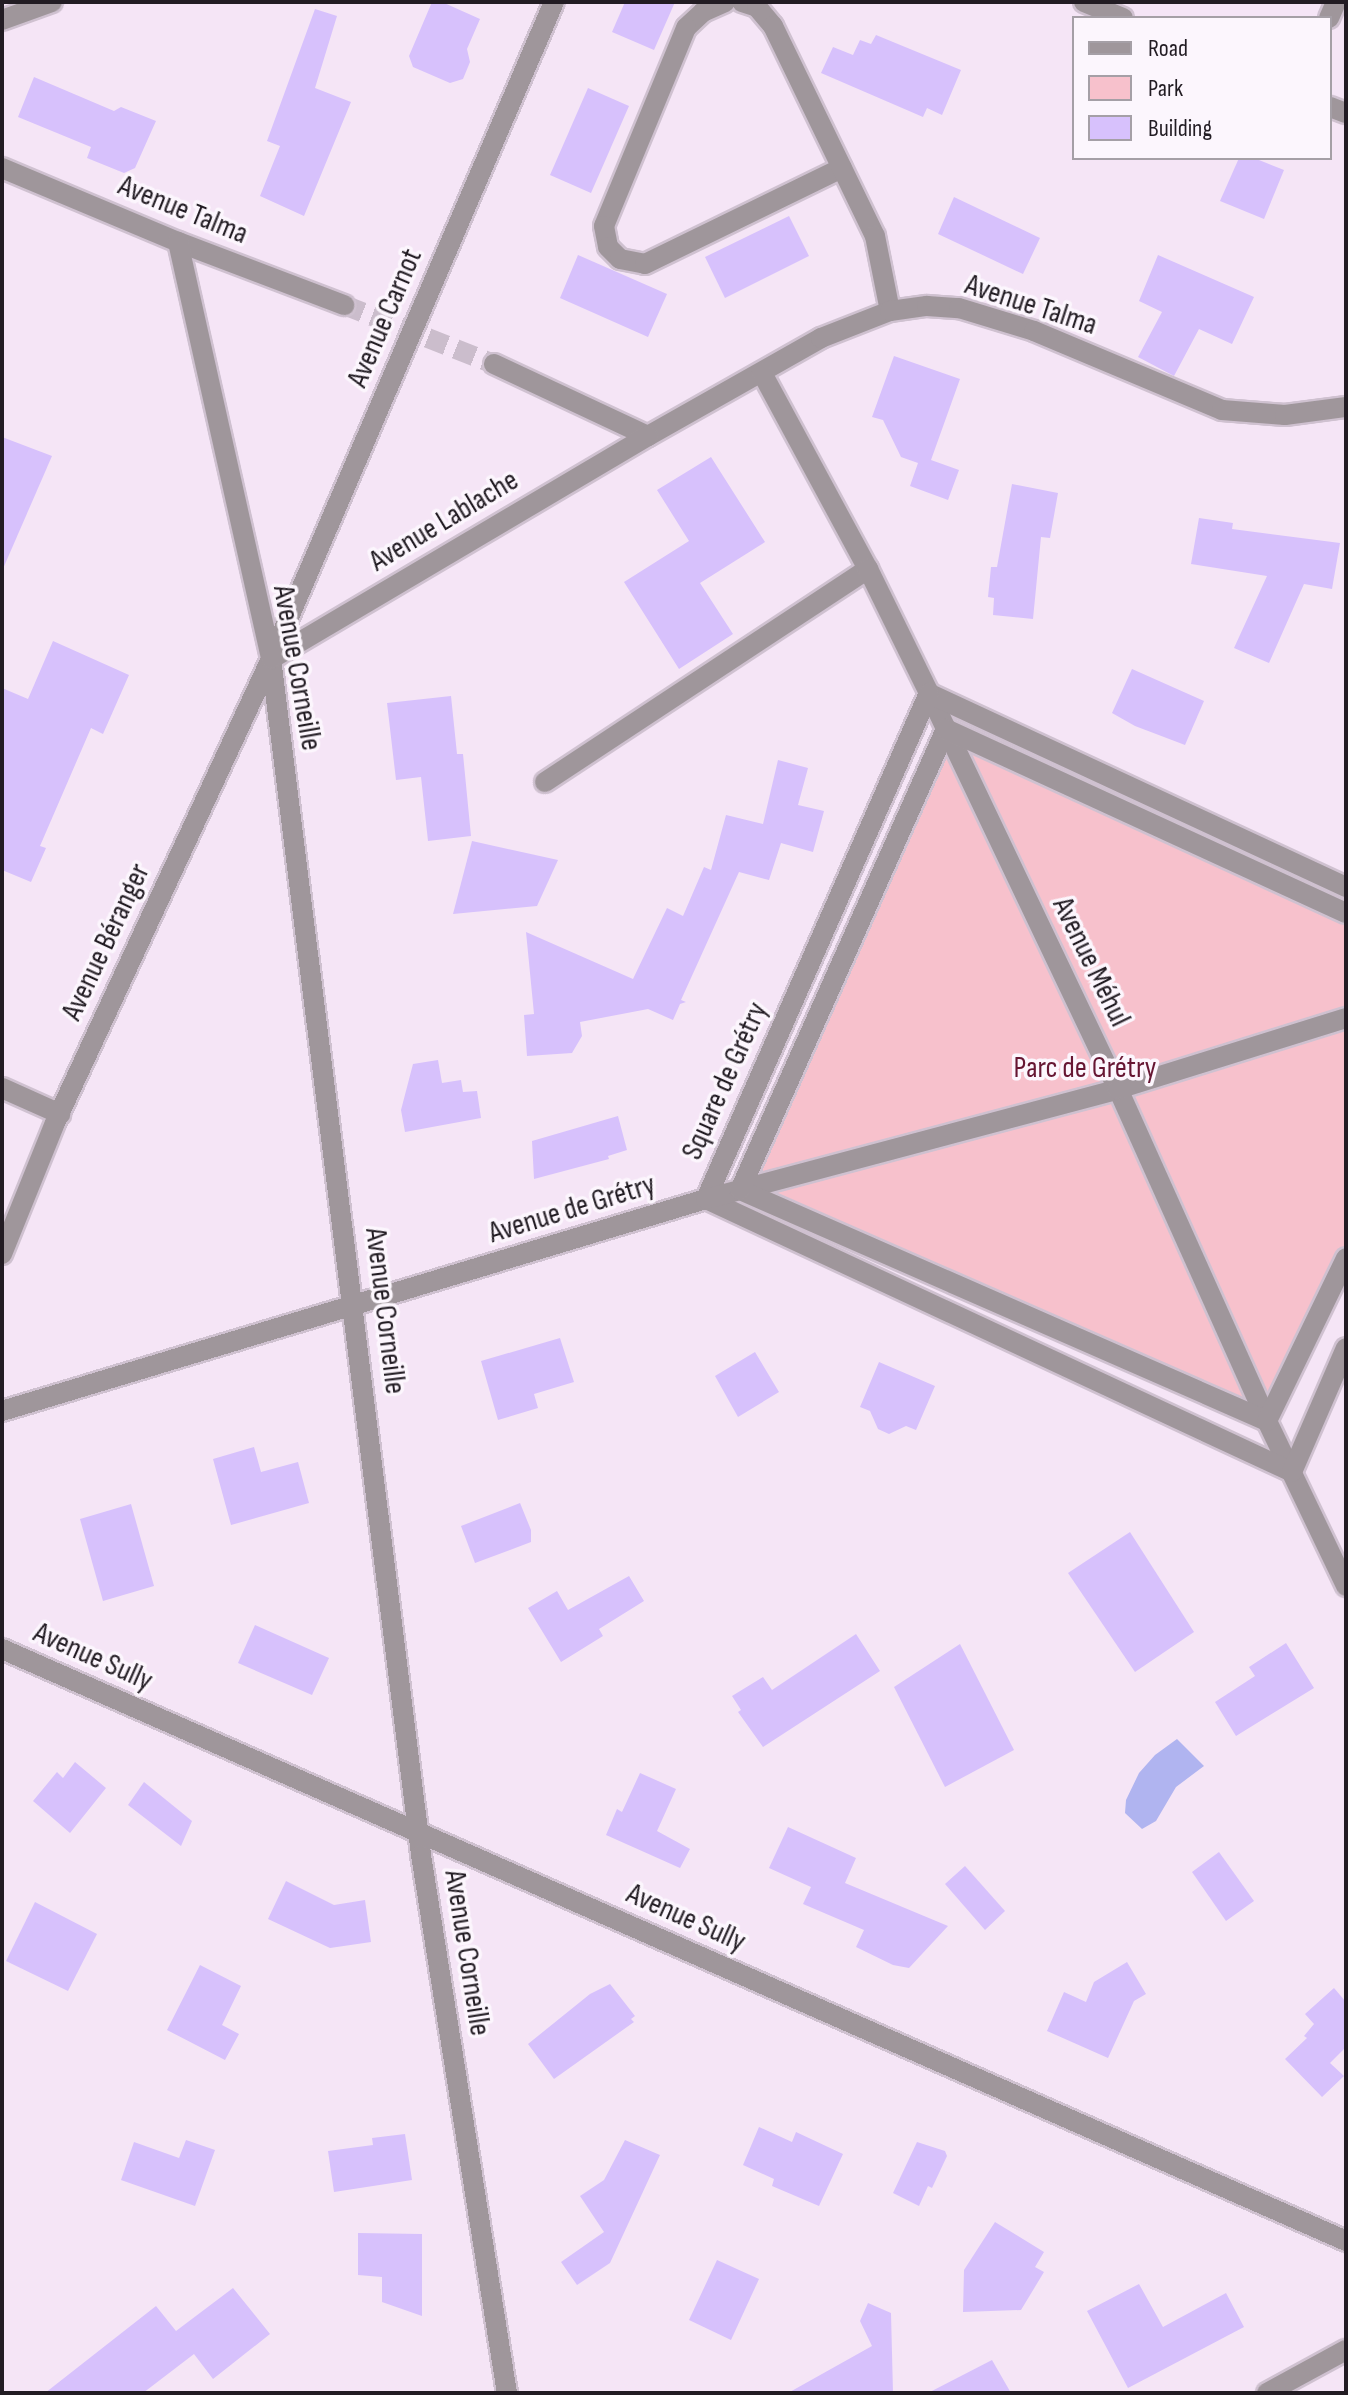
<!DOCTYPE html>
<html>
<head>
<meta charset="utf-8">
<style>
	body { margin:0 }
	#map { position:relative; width:1348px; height:2395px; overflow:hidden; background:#f5e5f6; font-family:"Sofia Sans Condensed",sans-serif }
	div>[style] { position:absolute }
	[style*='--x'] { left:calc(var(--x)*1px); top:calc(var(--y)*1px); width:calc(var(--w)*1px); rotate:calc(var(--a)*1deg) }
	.green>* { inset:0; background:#f7c1cc }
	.water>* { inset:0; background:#b0b4f0 }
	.building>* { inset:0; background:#d7c1fc }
	.minor-tunnel>* { height:20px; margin-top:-10px; transform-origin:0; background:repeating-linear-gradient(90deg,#cbbdcc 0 20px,transparent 0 30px) }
	.roads { filter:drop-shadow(2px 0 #cfc1d0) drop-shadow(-2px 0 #cfc1d0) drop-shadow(0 2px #cfc1d0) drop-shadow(0 -2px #cfc1d0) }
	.service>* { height:20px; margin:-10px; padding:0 10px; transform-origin:10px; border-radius:10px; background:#9f969b }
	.minor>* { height:20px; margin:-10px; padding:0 10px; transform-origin:10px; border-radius:10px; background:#9f969b }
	span { translate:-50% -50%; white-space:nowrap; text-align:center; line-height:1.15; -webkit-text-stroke:7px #fcf6fd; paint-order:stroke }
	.street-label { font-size:30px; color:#221c23 }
	.park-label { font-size:30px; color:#661633 }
	.frame { position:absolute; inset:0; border:4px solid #221c23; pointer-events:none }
	.legend { position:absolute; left:1072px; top:16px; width:260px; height:144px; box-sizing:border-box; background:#fcf6fd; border:2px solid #a59fa6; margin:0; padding:10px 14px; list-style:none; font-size:24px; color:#221c23 }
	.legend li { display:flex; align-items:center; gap:16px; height:40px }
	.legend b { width:40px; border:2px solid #a59fa6 }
</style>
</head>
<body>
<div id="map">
	<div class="green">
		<div style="clip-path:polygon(946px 729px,1346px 913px,1346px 1258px,1267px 1421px,741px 1190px)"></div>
	</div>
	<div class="water">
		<div style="clip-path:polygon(1177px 1739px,1204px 1766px,1176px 1787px,1156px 1821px,1142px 1829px,1125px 1813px,1126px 1800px,1139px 1773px,1155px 1755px)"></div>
	</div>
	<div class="building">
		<div style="clip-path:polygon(432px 2px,442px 2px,480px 19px,467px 49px,470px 62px,463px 79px,450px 83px,413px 67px,409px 56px)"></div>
		<div style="clip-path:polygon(625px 2px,675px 2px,654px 50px,612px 32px)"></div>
		<div style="clip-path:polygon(315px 9px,337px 16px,315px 88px,351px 102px,304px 216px,260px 196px,280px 146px,267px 141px)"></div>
		<div style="clip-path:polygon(876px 35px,961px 70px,942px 115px,927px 108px,923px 117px,821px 73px,833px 47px,853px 55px,860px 40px,871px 44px)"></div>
		<div style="clip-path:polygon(34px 77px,114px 111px,121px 107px,156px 121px,135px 168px,124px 173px,87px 158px,91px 147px,18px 117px)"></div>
		<div style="clip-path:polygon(588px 88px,629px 106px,591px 193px,550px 175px)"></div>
		<div style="clip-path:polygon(1239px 158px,1254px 158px,1284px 170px,1264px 219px,1220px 201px)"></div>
		<div style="clip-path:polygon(954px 197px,1040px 238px,1023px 274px,938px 234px)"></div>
		<div style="clip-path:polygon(789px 216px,809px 256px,725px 298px,705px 257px)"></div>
		<div style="clip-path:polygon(578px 255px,667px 294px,648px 337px,560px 298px)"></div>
		<div style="clip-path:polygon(1158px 255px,1254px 297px,1232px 344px,1199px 329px,1174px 376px,1138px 357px,1162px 312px,1139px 301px)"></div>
		<div style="clip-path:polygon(894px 356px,960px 379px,931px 460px,959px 470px,948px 500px,910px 486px,918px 463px,901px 457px,883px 420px,872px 417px)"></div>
		<div style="clip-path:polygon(2px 437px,52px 456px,2px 571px)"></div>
		<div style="clip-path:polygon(711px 457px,765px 542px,700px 583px,733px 634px,679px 669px,624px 582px,689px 541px,657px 490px)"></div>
		<div style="clip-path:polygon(1012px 484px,1058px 493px,1050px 538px,1041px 537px,1033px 619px,993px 615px,994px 598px,988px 597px,991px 567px,997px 567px)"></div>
		<div style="clip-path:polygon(1199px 518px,1233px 523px,1232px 529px,1340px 543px,1332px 589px,1304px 584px,1269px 663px,1234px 648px,1267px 576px,1191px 564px)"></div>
		<div style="clip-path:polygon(53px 641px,129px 675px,103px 734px,91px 728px,40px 846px,46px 848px,31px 882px,2px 870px,2px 688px,28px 699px)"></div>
		<div style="clip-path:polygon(1132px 669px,1204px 701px,1185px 745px,1135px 726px,1112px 713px)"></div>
		<div style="clip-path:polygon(451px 696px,457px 754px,463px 754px,471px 836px,428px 841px,421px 777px,396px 780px,387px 703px)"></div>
		<div style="clip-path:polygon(778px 760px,808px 768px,798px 805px,824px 811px,813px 852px,781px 843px,769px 880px,739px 872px,681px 1000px,686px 1002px,680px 1004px,673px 1020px,648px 1009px,580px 1022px,582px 1036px,572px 1053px,527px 1056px,524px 1015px,534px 1014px,526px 932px,633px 979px,667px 908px,683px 916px,704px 867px,711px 870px,726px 815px,763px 824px)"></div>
		<div style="clip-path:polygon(472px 841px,558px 860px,537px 906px,453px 914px)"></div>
		<div style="clip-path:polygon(438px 1060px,442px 1083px,461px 1080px,463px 1092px,477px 1091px,481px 1118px,405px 1132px,401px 1110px,413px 1064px)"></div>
		<div style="clip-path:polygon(618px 1116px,627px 1150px,608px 1156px,609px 1159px,534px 1179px,532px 1141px)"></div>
		<div style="clip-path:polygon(560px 1338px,574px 1382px,534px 1394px,538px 1408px,498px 1420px,481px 1361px)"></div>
		<div style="clip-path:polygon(755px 1352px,779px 1392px,738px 1417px,715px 1376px)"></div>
		<div style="clip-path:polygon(879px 1362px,935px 1386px,916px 1430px,906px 1426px,889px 1434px,878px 1429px,870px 1411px,860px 1407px)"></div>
		<div style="clip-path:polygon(254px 1447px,261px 1472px,298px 1462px,309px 1503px,231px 1525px,213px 1459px)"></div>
		<div style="clip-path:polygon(520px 1503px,531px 1530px,531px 1542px,475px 1563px,461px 1526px)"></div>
		<div style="clip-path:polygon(131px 1504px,154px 1586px,103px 1601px,80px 1519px)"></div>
		<div style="clip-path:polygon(1130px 1532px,1194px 1632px,1135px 1672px,1068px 1573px)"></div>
		<div style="clip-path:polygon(629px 1576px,644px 1601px,599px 1629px,603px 1636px,561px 1662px,528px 1608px,557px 1591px,568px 1610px)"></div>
		<div style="clip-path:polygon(255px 1625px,329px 1658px,312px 1695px,238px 1663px)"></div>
		<div style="clip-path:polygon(856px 1634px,880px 1671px,763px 1747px,738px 1712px,741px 1710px,732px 1696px,763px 1677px,772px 1690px)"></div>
		<div style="clip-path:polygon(1286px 1643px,1314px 1688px,1236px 1736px,1215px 1702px,1255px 1676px,1249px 1667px)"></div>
		<div style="clip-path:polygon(960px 1644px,1014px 1750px,945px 1787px,894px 1687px)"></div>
		<div style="clip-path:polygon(75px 1762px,106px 1788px,70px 1833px,33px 1801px,57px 1772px,63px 1778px)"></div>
		<div style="clip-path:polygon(640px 1773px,676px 1789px,657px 1831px,690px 1849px,680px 1868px,606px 1835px,617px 1809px,622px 1812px)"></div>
		<div style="clip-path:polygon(144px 1782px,192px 1821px,181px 1846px,128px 1805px)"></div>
		<div style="clip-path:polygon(788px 1827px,856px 1858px,845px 1883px,948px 1926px,909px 1968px,893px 1965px,856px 1947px,864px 1930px,803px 1904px,811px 1887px,769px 1868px)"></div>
		<div style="clip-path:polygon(1219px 1852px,1254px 1901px,1226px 1921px,1192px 1872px)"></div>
		<div style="clip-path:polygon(965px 1866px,1005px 1911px,985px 1930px,945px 1884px)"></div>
		<div style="clip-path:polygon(286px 1881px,334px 1905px,365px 1900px,371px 1942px,330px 1948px,268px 1919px)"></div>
		<div style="clip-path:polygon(35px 1902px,97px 1934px,68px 1991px,6px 1961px)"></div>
		<div style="clip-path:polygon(1127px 1962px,1146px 1994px,1134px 2001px,1108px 2058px,1047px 2031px,1064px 1992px,1086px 2002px,1094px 1982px)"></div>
		<div style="clip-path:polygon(200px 1965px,241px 1986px,222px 2025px,239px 2034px,225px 2060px,167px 2030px)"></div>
		<div style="clip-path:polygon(610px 1984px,635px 2016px,631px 2019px,634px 2022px,554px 2079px,528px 2044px,590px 1994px)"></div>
		<div style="clip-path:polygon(1334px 1988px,1346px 2002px,1346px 2047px,1330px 2063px,1344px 2076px,1322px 2097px,1285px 2059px,1307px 2038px,1304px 2036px,1314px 2024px,1305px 2014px)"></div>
		<div style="clip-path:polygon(759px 2127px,792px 2142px,796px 2132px,843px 2154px,819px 2206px,772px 2186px,774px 2179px,743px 2165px)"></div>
		<div style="clip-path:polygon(405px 2134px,412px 2180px,334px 2192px,328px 2151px,373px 2145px,372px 2138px)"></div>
		<div style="clip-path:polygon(186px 2140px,215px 2150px,195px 2206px,121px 2180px,134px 2142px,179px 2158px)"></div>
		<div style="clip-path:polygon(625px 2140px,660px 2155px,610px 2263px,577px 2285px,561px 2262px,604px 2232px,580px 2196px,604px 2180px)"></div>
		<div style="clip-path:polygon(917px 2142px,945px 2151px,947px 2156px,932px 2188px,928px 2186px,919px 2206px,893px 2193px)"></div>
		<div style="clip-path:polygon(995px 2222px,1044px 2252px,1035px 2267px,1044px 2272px,1021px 2310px,963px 2312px,964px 2270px)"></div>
		<div style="clip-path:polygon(358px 2233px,422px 2234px,422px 2316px,382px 2302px,382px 2277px,358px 2275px)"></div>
		<div style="clip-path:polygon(717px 2260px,759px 2279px,731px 2340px,689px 2320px)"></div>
		<div style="clip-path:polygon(1139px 2284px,1163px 2327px,1226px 2293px,1244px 2327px,1128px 2388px,1087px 2311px)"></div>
		<div style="clip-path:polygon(233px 2288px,270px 2334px,213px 2379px,194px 2354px,143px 2393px,45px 2393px,156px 2306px,176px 2331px)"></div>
		<div style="clip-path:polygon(868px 2303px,891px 2313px,893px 2393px,788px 2393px,872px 2346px,860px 2321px)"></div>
		<div style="clip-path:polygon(992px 2360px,1011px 2393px,928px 2393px)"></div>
	</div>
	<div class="minor-tunnel">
		<div style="--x:344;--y:305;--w:161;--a:21.5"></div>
	</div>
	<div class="roads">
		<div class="service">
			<div style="--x:725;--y:2;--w:24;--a:156"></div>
			<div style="--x:703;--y:12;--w:23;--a:137"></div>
			<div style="--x:686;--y:28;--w:214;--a:112.5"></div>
			<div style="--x:604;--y:226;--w:21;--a:79"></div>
			<div style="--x:608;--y:247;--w:17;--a:45"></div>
			<div style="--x:620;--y:259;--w:25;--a:11"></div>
			<div style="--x:645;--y:264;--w:219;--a:-26"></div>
			<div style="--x:742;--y:2;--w:16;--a:18"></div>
			<div style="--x:757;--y:7;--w:25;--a:50"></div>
			<div style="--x:773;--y:26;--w:233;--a:64.1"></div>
			<div style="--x:875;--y:236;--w:76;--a:78.7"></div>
			<div style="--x:545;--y:782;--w:387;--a:-33.4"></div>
			<div style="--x:2;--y:1088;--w:64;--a:24.1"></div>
		</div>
		<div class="minor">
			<div style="--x:1084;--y:2;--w:42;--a:22.3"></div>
			<div style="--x:1329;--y:18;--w:17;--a:-66"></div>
			<div style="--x:2;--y:20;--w:53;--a:-19.8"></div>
			<div style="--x:1330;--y:107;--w:17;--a:21"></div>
			<div style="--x:2;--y:168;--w:191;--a:22.8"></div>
			<div style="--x:178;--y:242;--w:178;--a:20.8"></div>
			<div style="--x:178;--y:242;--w:427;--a:77.4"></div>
			<div style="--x:271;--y:659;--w:1205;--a:82.85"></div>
			<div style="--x:421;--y:1855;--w:545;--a:80.92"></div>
			<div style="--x:494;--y:364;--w:170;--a:25.1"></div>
			<div style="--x:648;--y:436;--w:199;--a:-29.5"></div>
			<div style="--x:821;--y:338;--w:74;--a:-21.4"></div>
			<div style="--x:890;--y:311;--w:37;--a:-8"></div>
			<div style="--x:927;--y:306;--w:32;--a:4"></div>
			<div style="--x:959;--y:308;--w:78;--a:17"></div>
			<div style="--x:1034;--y:331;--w:204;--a:22.8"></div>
			<div style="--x:1222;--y:410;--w:63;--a:4.5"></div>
			<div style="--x:1285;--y:415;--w:62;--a:-7.5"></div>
			<div style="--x:762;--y:373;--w:223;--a:61.6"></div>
			<div style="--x:868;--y:569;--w:138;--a:63.8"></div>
			<div style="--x:929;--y:693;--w:439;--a:64.5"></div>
			<div style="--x:1118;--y:1089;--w:364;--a:65.8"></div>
			<div style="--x:1267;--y:1421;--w:183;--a:64.4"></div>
			<div style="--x:271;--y:659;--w:438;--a:-30.6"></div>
			<div style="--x:1346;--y:887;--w:460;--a:-155.1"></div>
			<div style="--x:929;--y:693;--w:553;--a:113.78"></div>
			<div style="--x:706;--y:1199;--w:646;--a:24.98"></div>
			<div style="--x:1292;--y:1472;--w:135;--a:-66.5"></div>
			<div style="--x:2;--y:1254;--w:141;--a:-68"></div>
			<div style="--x:55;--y:1123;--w:512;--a:-65.04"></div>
			<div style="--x:271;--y:659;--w:715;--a:-66.7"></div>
			<div style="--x:2;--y:1411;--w:735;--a:-16.76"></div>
			<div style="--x:706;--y:1199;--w:426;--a:-14.9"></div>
			<div style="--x:1118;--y:1089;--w:239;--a:-17.3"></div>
			<div style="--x:1267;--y:1421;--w:575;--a:-156.33"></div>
			<div style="--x:740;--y:1190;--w:505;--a:-65.92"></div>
			<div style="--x:946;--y:729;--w:440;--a:24.7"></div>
			<div style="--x:1267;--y:1421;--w:181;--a:-64.1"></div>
			<div style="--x:2;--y:1649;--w:1469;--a:23.77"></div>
			<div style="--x:1267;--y:2393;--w:90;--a:-28.6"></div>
		</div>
	</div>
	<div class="street-label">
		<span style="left:183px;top:210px;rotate:22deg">Avenue Talma</span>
		<span style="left:1031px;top:305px;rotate:18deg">Avenue Talma</span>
		<span style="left:385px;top:318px;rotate:-67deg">Avenue Carnot</span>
		<span style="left:444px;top:521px;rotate:-31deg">Avenue Lablache</span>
		<span style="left:297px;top:668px;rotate:80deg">Avenue Corneille</span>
		<span style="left:106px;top:942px;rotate:-65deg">Avenue Béranger</span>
		<span style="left:1091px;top:962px;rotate:64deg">Avenue Méhul</span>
		<span style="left:725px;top:1081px;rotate:-66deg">Square de Grétry</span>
		<span style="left:572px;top:1209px;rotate:-17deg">Avenue de Grétry</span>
		<span style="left:385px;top:1311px;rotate:83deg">Avenue Corneille</span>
		<span style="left:93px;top:1657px;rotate:24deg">Avenue Sully</span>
		<span style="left:686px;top:1918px;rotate:24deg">Avenue Sully</span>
		<span style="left:467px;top:1953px;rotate:81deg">Avenue Corneille</span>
	</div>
	<div class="park-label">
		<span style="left:1085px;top:1068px">Parc de Grétry</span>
	</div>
	<div class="frame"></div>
	<ul class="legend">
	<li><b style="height:10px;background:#9f969b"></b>Road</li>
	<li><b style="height:22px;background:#f7c1cc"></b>Park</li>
	<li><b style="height:22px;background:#d7c1fc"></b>Building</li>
	</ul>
</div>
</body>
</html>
